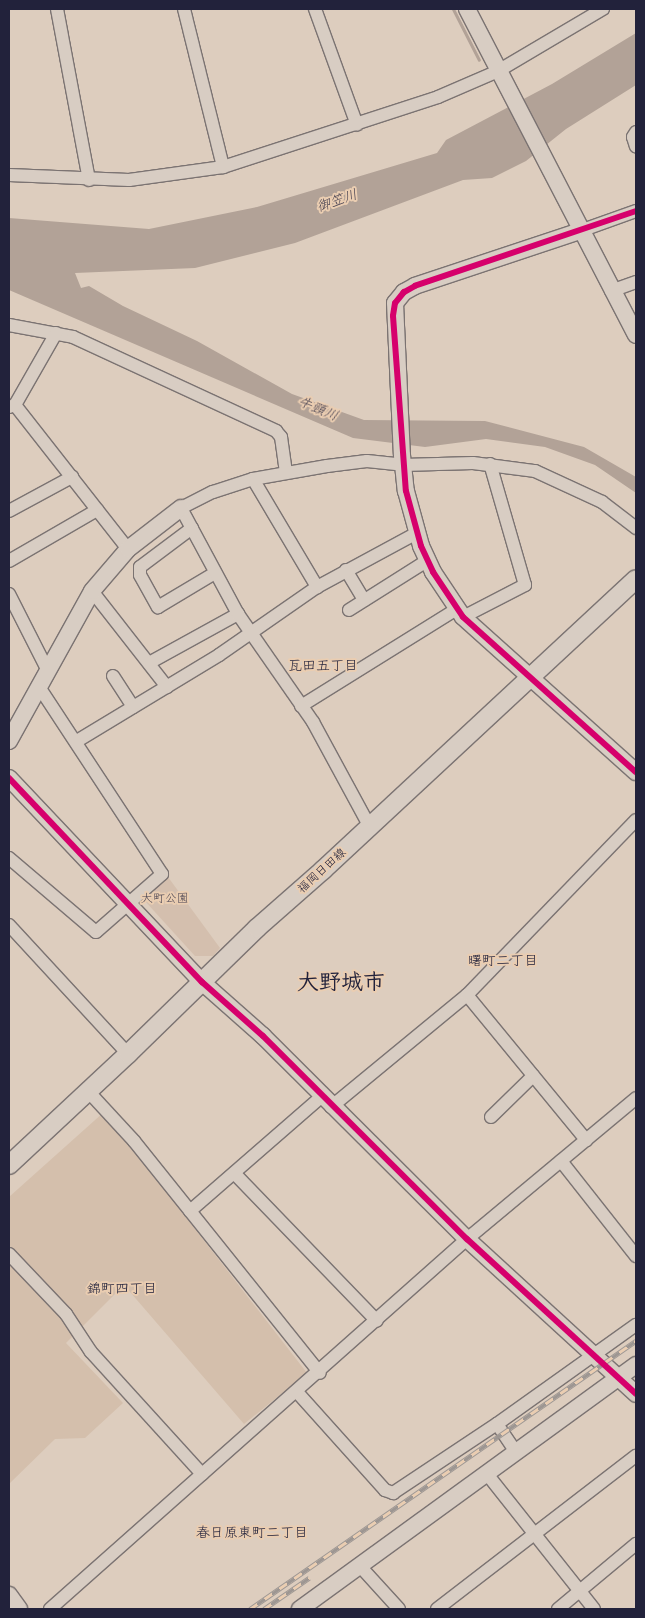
<!DOCTYPE html>
<html>
<head>
<meta charset="utf-8">
<style>
	body { margin:0 }
	#map { position:relative; width:645px; height:1618px; overflow:hidden; background:#ddcdbe; font-family:Kalam,"Klee One",sans-serif }
	div>[style] { position:absolute }
	[style*='--x'] { left:calc(var(--x)*1px); top:calc(var(--y)*1px); width:calc(var(--w)*1px); rotate:calc(var(--a)*1deg) }
	.built>* { inset:0; background:#d4bfac }
	.green>* { inset:0; background:#d4bfae }
	.water>* { inset:0; background:#b2a297 }
	.stream>* { height:3px; margin:-1.5px; padding:0 1.5px; transform-origin:1.5px; border-radius:1.5px; background:#b2a297 }
	.roads { filter:drop-shadow(1px 0 #7b7372) drop-shadow(-1px 0 #7b7372) drop-shadow(0 1px #7b7372) drop-shadow(0 -1px #7b7372) }
	.minor>* { height:12px; margin:-6px; padding:0 6px; transform-origin:6px; border-radius:6px; background:#d8cdc3 }
	.tertiary>* { height:16px; margin:-8px; padding:0 8px; transform-origin:8px; border-radius:8px; background:#d8cdc3 }
	.secondary>* { height:18px; margin:-9px; padding:0 9px; transform-origin:9px; border-radius:9px; background:#d8cdc3 }
	.rail>* { height:5px; margin-top:-2.5px; transform-origin:0; background:repeating-linear-gradient(90deg,#eacdb1 0 9px,#9d9692 0 18px); box-sizing:border-box; border-block:1px solid #9d9692 }
	.cycleway>* { height:6px; margin:-3px; padding:0 3px; transform-origin:3px; border-radius:3px; background:#d6006c }
	span { translate:-50% -50%; white-space:nowrap; text-align:center; line-height:1.15; -webkit-text-stroke:4px #eacdb1; paint-order:stroke }
	.street-label { font-size:12px; color:#22223b }
	.park-label { font-size:12px; color:#443f4f }
	.water-label { font-size:14px; color:#423d4e; font-style:italic }
	.neighbourhood-label { font-size:14px; color:#22223b }
	.town-label { font-size:22px; color:#22223b; font-weight:700 }
	.frame { position:absolute; inset:0; border:10px solid #22223b; pointer-events:none }
</style>
</head>
<body>
<div id="map">
	<div class="built">
		<div style="clip-path:polygon(104px 1112px,307px 1373px,244px 1424px,124px 1285px,66px 1343px,123px 1403px,85px 1438px,55px 1439px,9px 1484px,9px 1197px)"></div>
	</div>
	<div class="green">
		<div style="clip-path:polygon(168px 877px,220px 948px,213px 956px,195px 956px,144px 900px,144px 894px)"></div>
	</div>
	<div class="water">
		<div style="clip-path:polygon(636px 33px,636px 85px,566px 129px,526px 161px,492px 178px,463px 180px,295px 243px,195px 268px,75px 273px,81px 288px,89px 286px,123px 306px,197px 341px,292px 394px,364px 420px,485px 421px,584px 447px,636px 477px,636px 493px,595px 465px,545px 447px,486px 439px,425px 447px,353px 438px,9px 290px,9px 218px,149px 229px,257px 207px,437px 153px,446px 140px,552px 84px)"></div>
	</div>
	<div class="stream">
		<div style="--x:453;--y:9;--w:57;--a:63"></div>
	</div>
	<div class="roads">
		<div class="minor">
			<div style="--x:57;--y:9;--w:174;--a:79.4"></div>
			<div style="--x:184;--y:9;--w:163;--a:76.1"></div>
			<div style="--x:315;--y:9;--w:123;--a:70.1"></div>
			<div style="--x:636;--y:132;--w:6;--a:121"></div>
			<div style="--x:633;--y:137;--w:10;--a:73"></div>
			<div style="--x:9;--y:175;--w:120;--a:2.4"></div>
			<div style="--x:129;--y:180;--w:95;--a:-7.9"></div>
			<div style="--x:223;--y:167;--w:226;--a:-18"></div>
			<div style="--x:438;--y:97;--w:65;--a:-23.4"></div>
			<div style="--x:498;--y:71;--w:122;--a:-30.6"></div>
			<div style="--x:580;--y:231;--w:59;--a:-19.7"></div>
			<div style="--x:611;--y:291;--w:27;--a:-20"></div>
			<div style="--x:9;--y:325;--w:65;--a:10.6"></div>
			<div style="--x:73;--y:337;--w:224;--a:24.8"></div>
			<div style="--x:276;--y:431;--w:8;--a:50"></div>
			<div style="--x:281;--y:437;--w:36;--a:82"></div>
			<div style="--x:15;--y:405;--w:183;--a:51.9"></div>
			<div style="--x:9;--y:407;--w:6;--a:-18"></div>
			<div style="--x:15;--y:405;--w:83;--a:-60.3"></div>
			<div style="--x:253;--y:479;--w:126;--a:59.3"></div>
			<div style="--x:9;--y:511;--w:72;--a:-28.4"></div>
			<div style="--x:192;--y:528;--w:65;--a:143.1"></div>
			<div style="--x:140;--y:567;--w:8;--a:90"></div>
			<div style="--x:140;--y:575;--w:37;--a:61"></div>
			<div style="--x:158;--y:607;--w:66;--a:-30.8"></div>
			<div style="--x:9;--y:561;--w:102;--a:-30.1"></div>
			<div style="--x:346;--y:570;--w:35;--a:59"></div>
			<div style="--x:92;--y:591;--w:122;--a:52"></div>
			<div style="--x:9;--y:594;--w:86;--a:63.1"></div>
			<div style="--x:349;--y:610;--w:93;--a:-32.3"></div>
			<div style="--x:463;--y:617;--w:70;--a:-27.3"></div>
			<div style="--x:525;--y:585;--w:126;--a:-106.1"></div>
			<div style="--x:149;--y:663;--w:102;--a:-28.8"></div>
			<div style="--x:113;--y:676;--w:37;--a:57"></div>
			<div style="--x:301;--y:706;--w:184;--a:-31.9"></div>
			<div style="--x:77;--y:741;--w:166;--a:-31.2"></div>
			<div style="--x:219;--y:655;--w:119;--a:-34.8"></div>
			<div style="--x:317;--y:587;--w:114;--a:-28.4"></div>
			<div style="--x:370;--y:827;--w:119;--a:-118.5"></div>
			<div style="--x:313;--y:722;--w:131;--a:-124.8"></div>
			<div style="--x:238;--y:614;--w:120;--a:-118.3"></div>
			<div style="--x:181;--y:508;--w:36;--a:-27"></div>
			<div style="--x:213;--y:492;--w:42;--a:-18"></div>
			<div style="--x:253;--y:479;--w:75;--a:-10"></div>
			<div style="--x:327;--y:466;--w:40;--a:-7.1"></div>
			<div style="--x:367;--y:461;--w:36;--a:6"></div>
			<div style="--x:403;--y:465;--w:70;--a:-1.6"></div>
			<div style="--x:473;--y:463;--w:63;--a:7.4"></div>
			<div style="--x:535;--y:471;--w:74;--a:24.8"></div>
			<div style="--x:602;--y:502;--w:43;--a:37.4"></div>
			<div style="--x:9;--y:858;--w:114;--a:40.4"></div>
			<div style="--x:96;--y:932;--w:88;--a:-41.3"></div>
			<div style="--x:162;--y:874;--w:222;--a:-123.3"></div>
			<div style="--x:9;--y:925;--w:176;--a:47.3"></div>
			<div style="--x:467;--y:995;--w:188;--a:50.6"></div>
			<div style="--x:87;--y:1090;--w:69;--a:47.3"></div>
			<div style="--x:134;--y:1141;--w:297;--a:51.3"></div>
			<div style="--x:331;--y:1107;--w:176;--a:-39.5"></div>
			<div style="--x:467;--y:995;--w:243;--a:-46"></div>
			<div style="--x:491;--y:1117;--w:59;--a:-44.3"></div>
			<div style="--x:561;--y:1161;--w:121;--a:51.7"></div>
			<div style="--x:235;--y:1174;--w:204;--a:46"></div>
			<div style="--x:190;--y:1211;--w:174;--a:-41"></div>
			<div style="--x:9;--y:1254;--w:83;--a:46.5"></div>
			<div style="--x:66;--y:1314;--w:45;--a:56.7"></div>
			<div style="--x:91;--y:1352;--w:165;--a:47.7"></div>
			<div style="--x:297;--y:1392;--w:132;--a:48.1"></div>
			<div style="--x:385;--y:1490;--w:9;--a:21"></div>
			<div style="--x:393;--y:1493;--w:125;--a:-33.6"></div>
			<div style="--x:497;--y:1424;--w:171;--a:-35.5"></div>
			<div style="--x:497;--y:1424;--w:34;--a:56"></div>
			<div style="--x:487;--y:1474;--w:172;--a:51.6"></div>
			<div style="--x:359;--y:1565;--w:59;--a:47.7"></div>
			<div style="--x:50;--y:1609;--w:557;--a:-41.58"></div>
			<div style="--x:467;--y:1239;--w:220;--a:-39.8"></div>
			<div style="--x:437;--y:1609;--w:251;--a:-37.6"></div>
			<div style="--x:558;--y:1609;--w:102;--a:-39.8"></div>
		</div>
		<div class="tertiary">
			<div style="--x:467;--y:9;--w:367;--a:62.6"></div>
			<div style="--x:580;--y:231;--w:174;--a:161.6"></div>
			<div style="--x:415;--y:286;--w:13;--a:151"></div>
			<div style="--x:404;--y:292;--w:14;--a:129"></div>
			<div style="--x:395;--y:303;--w:152;--a:87.4"></div>
			<div style="--x:402;--y:455;--w:36;--a:84"></div>
			<div style="--x:406;--y:491;--w:57;--a:74.7"></div>
			<div style="--x:421;--y:546;--w:29;--a:65"></div>
			<div style="--x:433;--y:572;--w:54;--a:56.3"></div>
			<div style="--x:463;--y:617;--w:232;--a:41.9"></div>
			<div style="--x:9;--y:741;--w:171;--a:-61"></div>
			<div style="--x:92;--y:591;--w:55;--a:-49.4"></div>
			<div style="--x:128;--y:549;--w:67;--a:-37.7"></div>
			<div style="--x:9;--y:778;--w:281;--a:46.6"></div>
			<div style="--x:202;--y:982;--w:81;--a:41.5"></div>
			<div style="--x:263;--y:1036;--w:288;--a:44.9"></div>
			<div style="--x:467;--y:1239;--w:229;--a:42.5"></div>
			<div style="--x:9;--y:1595;--w:17;--a:54"></div>
			<div style="--x:300;--y:1609;--w:415;--a:-36"></div>
		</div>
		<div class="secondary">
			<div style="--x:9;--y:1165;--w:163;--a:-43"></div>
			<div style="--x:128;--y:1054;--w:180;--a:-44.3"></div>
			<div style="--x:257;--y:928;--w:88;--a:-41.3"></div>
			<div style="--x:323;--y:870;--w:427;--a:-42.9"></div>
		</div>
	</div>
	<div class="rail">
		<div style="--x:250;--y:1609;--w:470;--a:-34.8"></div>
		<div style="--x:264;--y:1609;--w:55;--a:-34.6"></div>
	</div>
	<div class="cycleway">
		<div style="--x:636;--y:211;--w:233;--a:161.3"></div>
		<div style="--x:415;--y:286;--w:13;--a:151"></div>
		<div style="--x:404;--y:292;--w:14;--a:129"></div>
		<div style="--x:395;--y:303;--w:13;--a:99"></div>
		<div style="--x:393;--y:316;--w:175;--a:85.8"></div>
		<div style="--x:406;--y:491;--w:57;--a:74.7"></div>
		<div style="--x:421;--y:546;--w:29;--a:65"></div>
		<div style="--x:433;--y:572;--w:54;--a:56.3"></div>
		<div style="--x:463;--y:617;--w:232;--a:41.9"></div>
		<div style="--x:9;--y:778;--w:281;--a:46.6"></div>
		<div style="--x:202;--y:982;--w:81;--a:41.5"></div>
		<div style="--x:263;--y:1036;--w:288;--a:44.9"></div>
		<div style="--x:467;--y:1239;--w:229;--a:42.5"></div>
	</div>
	<div class="street-label">
		<span style="left:322px;top:871px;rotate:-42deg">福岡日田線</span>
	</div>
	<div class="park-label">
		<span style="left:165px;top:899px">大町公園</span>
	</div>
	<div class="water-label">
		<span style="left:337px;top:201px;rotate:-19deg">御笠川</span>
		<span style="left:318px;top:409px;rotate:23deg">牛頸川</span>
	</div>
	<div class="neighbourhood-label">
		<span style="left:323px;top:666px">瓦田五丁目</span>
		<span style="left:503px;top:961px">曙町二丁目</span>
		<span style="left:122px;top:1289px">錦町四丁目</span>
		<span style="left:252px;top:1533px">春日原東町二丁目</span>
	</div>
	<div class="town-label">
		<span style="left:341px;top:984px">大野城市</span>
	</div>
	<div class="frame"></div>
</div>
</body>
</html>
